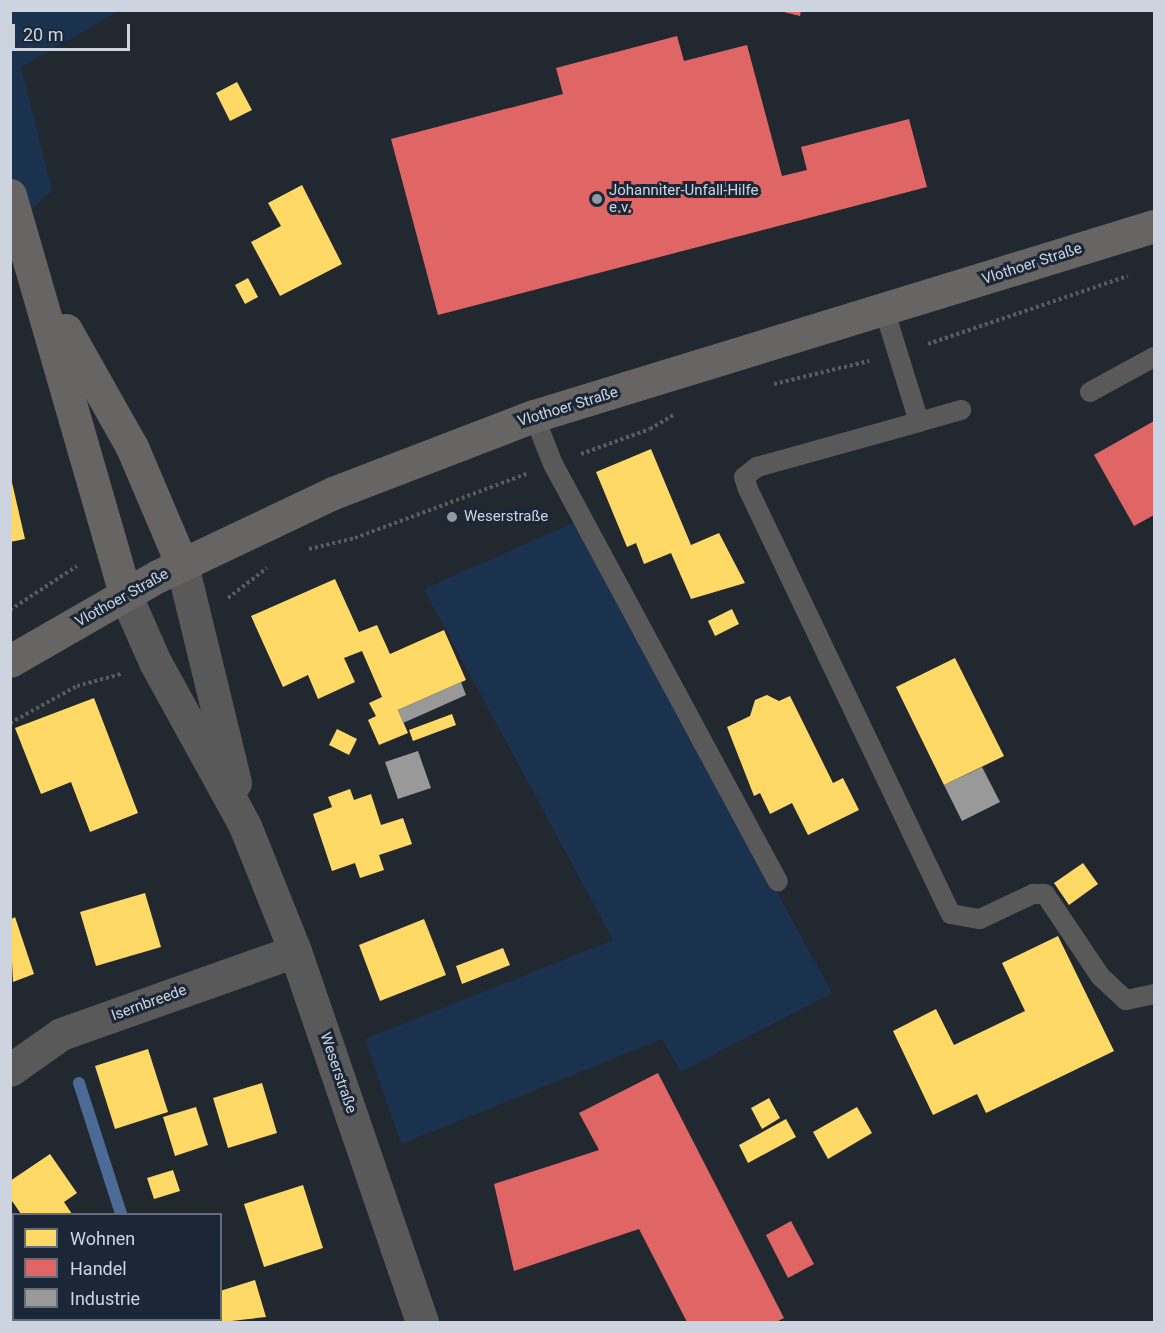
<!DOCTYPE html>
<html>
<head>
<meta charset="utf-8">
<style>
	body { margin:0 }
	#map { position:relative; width:1165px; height:1333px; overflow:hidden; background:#212830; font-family:Roboto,sans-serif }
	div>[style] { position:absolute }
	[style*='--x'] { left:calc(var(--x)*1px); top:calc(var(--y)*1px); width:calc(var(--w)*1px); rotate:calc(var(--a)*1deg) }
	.green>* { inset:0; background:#1b324f }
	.homes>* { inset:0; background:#ffd966 }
	.shops>* { inset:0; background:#e06666 }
	.industry>* { inset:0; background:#999 }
	.stream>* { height:12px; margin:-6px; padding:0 6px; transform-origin:6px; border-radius:6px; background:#4b6b96 }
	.path>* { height:4px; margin-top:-2px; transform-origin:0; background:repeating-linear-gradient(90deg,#5a5b5c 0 3px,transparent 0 6px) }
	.lane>* { height:20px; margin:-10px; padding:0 10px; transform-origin:10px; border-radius:10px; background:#5a5959 }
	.street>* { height:33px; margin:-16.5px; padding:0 16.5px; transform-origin:16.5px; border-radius:16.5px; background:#5a5959 }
	.secondary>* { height:33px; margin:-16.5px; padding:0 16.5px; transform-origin:16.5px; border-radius:16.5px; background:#676464 }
	.dots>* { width:16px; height:16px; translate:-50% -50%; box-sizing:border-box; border:3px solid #1b2736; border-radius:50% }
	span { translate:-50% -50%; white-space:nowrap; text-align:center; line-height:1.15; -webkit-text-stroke:6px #1b2736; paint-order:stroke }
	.poi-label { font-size:15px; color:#cdd4df }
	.left { translate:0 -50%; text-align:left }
	.street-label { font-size:15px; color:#cdd4df }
	.frame { position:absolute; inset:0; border:12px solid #cdd4df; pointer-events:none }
	.legend { position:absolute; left:12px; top:1213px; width:210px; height:108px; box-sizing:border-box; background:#1b2736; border:2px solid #626c7a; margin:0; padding:8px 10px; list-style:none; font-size:18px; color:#cdd4df }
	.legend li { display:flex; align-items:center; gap:12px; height:30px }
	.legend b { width:30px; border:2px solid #626c7a }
	.scale { position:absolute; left:12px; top:24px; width:118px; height:27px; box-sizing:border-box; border:3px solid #cdd4df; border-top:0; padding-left:8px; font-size:18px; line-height:21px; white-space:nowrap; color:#cdd4df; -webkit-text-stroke:4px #1b2736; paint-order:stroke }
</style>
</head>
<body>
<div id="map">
	<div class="green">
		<div style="clip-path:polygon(11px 11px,119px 11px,21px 67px,52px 191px,11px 226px)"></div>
		<div style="clip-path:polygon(575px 522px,832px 993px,681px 1072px,662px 1039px,401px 1144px,365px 1039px,613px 940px,424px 589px)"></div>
	</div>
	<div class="homes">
		<div style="clip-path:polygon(237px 82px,252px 110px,230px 121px,216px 93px)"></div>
		<div style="clip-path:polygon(302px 185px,342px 264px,280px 296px,251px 242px,281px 226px,268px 203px)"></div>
		<div style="clip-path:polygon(248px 278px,258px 297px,245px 304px,235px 285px)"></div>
		<div style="clip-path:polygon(651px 449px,691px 545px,719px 533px,745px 583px,691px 599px,671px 553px,644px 564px,636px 543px,627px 547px,596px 472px)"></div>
		<div style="clip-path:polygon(10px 474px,25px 539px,10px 542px)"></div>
		<div style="clip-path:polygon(335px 579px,359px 632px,377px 625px,390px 654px,444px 630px,466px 680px,398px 710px,408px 733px,379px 745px,368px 720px,376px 716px,369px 703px,382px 697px,362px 651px,344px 658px,355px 682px,318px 699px,308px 675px,283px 687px,251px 616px)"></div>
		<div style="clip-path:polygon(732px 609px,739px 624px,715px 636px,708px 621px)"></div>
		<div style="clip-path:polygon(955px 658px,1004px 756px,944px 785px,896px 687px)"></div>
		<div style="clip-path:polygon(767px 695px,779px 701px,790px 696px,833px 783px,843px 778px,859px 810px,808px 835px,792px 803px,770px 814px,760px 793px,754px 796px,727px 727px,750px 716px,755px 700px)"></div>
		<div style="clip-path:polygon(94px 698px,138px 813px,90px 832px,71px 782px,41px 794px,15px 728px)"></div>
		<div style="clip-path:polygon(452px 714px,456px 725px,413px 741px,409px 730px)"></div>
		<div style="clip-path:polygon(337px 729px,357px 739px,349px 755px,329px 745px)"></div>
		<div style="clip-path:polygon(350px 789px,354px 800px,371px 794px,381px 825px,403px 818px,412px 844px,379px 855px,384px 870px,360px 878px,355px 863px,332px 871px,313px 814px,332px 807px,328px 797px)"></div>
		<div style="clip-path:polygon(1083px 863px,1098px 884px,1069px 905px,1054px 883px)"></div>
		<div style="clip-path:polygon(145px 893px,161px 947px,96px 966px,80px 912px)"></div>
		<div style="clip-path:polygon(15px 917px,34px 974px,13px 982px,10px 920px)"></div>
		<div style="clip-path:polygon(424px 919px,446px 975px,380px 1001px,359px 945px)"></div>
		<div style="clip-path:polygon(1058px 936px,1114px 1051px,986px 1113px,977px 1094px,933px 1115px,893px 1031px,936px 1009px,954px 1045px,1025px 1011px,1002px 963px)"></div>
		<div style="clip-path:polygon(503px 948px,510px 965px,462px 984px,456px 966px)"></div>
		<div style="clip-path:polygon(148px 1049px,168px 1112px,115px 1129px,95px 1066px)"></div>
		<div style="clip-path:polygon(262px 1083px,277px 1133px,228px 1148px,213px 1098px)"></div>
		<div style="clip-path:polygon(769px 1098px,780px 1118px,762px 1129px,751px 1108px)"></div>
		<div style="clip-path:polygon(196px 1107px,208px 1145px,175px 1156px,163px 1117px)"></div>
		<div style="clip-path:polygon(857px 1107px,872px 1133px,828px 1159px,813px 1132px)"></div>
		<div style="clip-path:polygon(786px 1119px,796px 1137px,748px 1163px,739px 1145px)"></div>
		<div style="clip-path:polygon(50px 1154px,77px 1193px,64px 1202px,72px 1214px,21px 1214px,10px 1198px,10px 1181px)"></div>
		<div style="clip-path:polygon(173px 1170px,180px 1191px,154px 1199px,147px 1178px)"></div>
		<div style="clip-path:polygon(303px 1185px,323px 1248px,264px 1267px,244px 1204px)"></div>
		<div style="clip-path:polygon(255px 1280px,266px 1317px,222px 1322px,220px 1291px)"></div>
	</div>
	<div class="shops">
		<div style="clip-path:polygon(776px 10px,801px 10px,800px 16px)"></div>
		<div style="clip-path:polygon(677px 36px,684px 61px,747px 45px,782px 176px,807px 170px,801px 147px,909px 119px,927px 187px,438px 315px,391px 139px,563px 94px,556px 68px)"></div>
		<div style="clip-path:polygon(1154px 421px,1154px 515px,1134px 526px,1094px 455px)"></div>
		<div style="clip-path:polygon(658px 1073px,784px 1318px,776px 1322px,687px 1322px,639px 1229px,514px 1271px,494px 1184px,599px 1150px,579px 1113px)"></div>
		<div style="clip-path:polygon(791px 1221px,814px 1264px,788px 1278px,766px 1235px)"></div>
	</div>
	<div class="industry">
		<div style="clip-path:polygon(461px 682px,466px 695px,403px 723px,398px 710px)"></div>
		<div style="clip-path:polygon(418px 751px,431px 788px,398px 799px,385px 762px)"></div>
		<div style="clip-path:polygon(982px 767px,1000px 802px,962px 821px,944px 785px)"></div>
	</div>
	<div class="stream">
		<div style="--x:79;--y:1083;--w:138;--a:72.2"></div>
	</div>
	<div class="path">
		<div style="--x:928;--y:344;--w:211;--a:-18.8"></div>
		<div style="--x:774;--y:384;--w:98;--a:-13.6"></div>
		<div style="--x:581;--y:454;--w:73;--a:-19.9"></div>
		<div style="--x:650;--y:429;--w:27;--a:-31"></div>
		<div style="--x:309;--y:549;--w:47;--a:-13.4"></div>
		<div style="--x:355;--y:538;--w:183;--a:-20.5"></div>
		<div style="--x:228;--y:598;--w:49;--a:-37.6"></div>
		<div style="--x:10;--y:610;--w:80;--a:-33.3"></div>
		<div style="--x:10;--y:723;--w:77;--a:-28.9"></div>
		<div style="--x:77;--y:686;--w:46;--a:-15.3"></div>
	</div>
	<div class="lane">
		<div style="--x:885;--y:312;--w:115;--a:72.8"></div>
		<div style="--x:919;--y:422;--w:168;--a:164.5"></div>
		<div style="--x:757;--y:467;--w:16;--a:142"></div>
		<div style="--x:744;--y:477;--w:13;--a:72"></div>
		<div style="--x:748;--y:489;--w:471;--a:64.5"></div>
		<div style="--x:951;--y:914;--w:29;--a:10"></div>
		<div style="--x:980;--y:919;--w:59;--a:-25.3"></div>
		<div style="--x:1033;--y:894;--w:12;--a:0"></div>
		<div style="--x:1045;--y:894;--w:99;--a:56.1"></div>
		<div style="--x:1100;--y:976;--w:35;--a:43"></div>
		<div style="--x:1126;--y:1000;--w:29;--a:-12"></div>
		<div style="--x:1090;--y:392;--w:73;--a:-28.7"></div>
		<div style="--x:534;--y:416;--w:52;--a:68.4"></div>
		<div style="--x:553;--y:464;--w:474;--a:61.7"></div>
		<div style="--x:919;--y:422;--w:44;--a:-15.9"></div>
	</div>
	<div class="street">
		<div style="--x:182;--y:565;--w:224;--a:76.3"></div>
		<div style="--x:125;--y:594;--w:74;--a:66.2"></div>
		<div style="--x:155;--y:662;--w:187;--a:61.2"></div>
		<div style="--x:245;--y:826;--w:135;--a:68.2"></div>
		<div style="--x:295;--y:951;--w:392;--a:71.1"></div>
		<div style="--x:10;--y:1070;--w:62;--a:-35.2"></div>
		<div style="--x:61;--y:1034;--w:248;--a:-19.5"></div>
	</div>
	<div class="secondary">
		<div style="--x:10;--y:195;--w:415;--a:73.9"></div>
		<div style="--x:66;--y:330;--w:134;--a:60.6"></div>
		<div style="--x:132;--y:447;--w:128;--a:67"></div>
		<div style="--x:10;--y:661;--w:171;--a:-29.9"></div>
		<div style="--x:158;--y:576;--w:194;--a:-25.4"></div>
		<div style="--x:333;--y:493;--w:215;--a:-21"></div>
		<div style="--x:534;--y:416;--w:648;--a:-17.04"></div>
	</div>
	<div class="dots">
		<div style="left:597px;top:199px;background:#9198a2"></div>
		<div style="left:452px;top:517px;background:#9198a2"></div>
	</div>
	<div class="poi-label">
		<span class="left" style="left:609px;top:199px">Johanniter-Unfall-Hilfe<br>e.v.</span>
		<span class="left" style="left:464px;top:517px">Weserstraße</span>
	</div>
	<div class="street-label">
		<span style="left:1032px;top:264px;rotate:-18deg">Vlothoer Straße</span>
		<span style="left:568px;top:407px;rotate:-17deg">Vlothoer Straße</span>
		<span style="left:122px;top:598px;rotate:-29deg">Vlothoer Straße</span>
		<span style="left:149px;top:1003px;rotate:-20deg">Isernbreede</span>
		<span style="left:338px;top:1073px;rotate:71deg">Weserstraße</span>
	</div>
	<div class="frame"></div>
	<ul class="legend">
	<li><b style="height:16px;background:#ffd966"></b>Wohnen</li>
	<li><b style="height:16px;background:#e06666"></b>Handel</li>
	<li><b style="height:16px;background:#999"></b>Industrie</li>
	</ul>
	<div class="scale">20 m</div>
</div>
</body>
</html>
